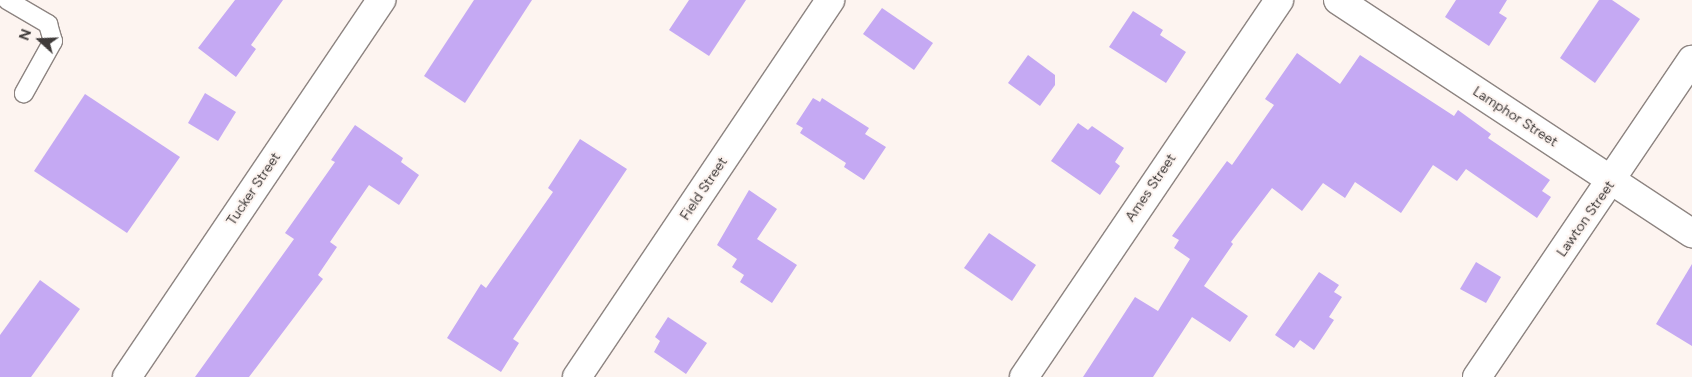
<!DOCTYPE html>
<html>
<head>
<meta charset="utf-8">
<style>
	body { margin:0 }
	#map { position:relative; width:1692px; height:377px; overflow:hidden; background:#fdf4f0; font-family:Figtree,sans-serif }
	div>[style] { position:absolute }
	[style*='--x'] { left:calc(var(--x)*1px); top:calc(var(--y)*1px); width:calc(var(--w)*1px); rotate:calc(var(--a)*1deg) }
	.building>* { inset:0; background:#c5a9f3 }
	.roads { filter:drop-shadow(1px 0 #8d8481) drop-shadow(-1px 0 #8d8481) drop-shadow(0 1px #8d8481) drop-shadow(0 -1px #8d8481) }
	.service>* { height:18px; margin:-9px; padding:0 9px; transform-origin:9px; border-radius:9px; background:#fff }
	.minor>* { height:28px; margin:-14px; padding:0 14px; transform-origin:14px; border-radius:14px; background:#fff }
	.tertiary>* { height:28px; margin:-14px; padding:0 14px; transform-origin:14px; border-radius:14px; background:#fff }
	span { translate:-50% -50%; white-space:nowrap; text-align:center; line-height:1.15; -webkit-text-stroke:4px #fdf4f0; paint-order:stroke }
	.street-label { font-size:14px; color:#3f3b3a }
	.north { position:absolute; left:15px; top:15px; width:50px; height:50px; -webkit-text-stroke:4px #fdf4f0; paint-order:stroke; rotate:290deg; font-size:14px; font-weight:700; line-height:20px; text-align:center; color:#3f3b3a }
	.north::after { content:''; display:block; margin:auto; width:18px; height:22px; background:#3f3b3a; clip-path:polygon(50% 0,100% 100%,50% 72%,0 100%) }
</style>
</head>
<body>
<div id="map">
	<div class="building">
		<div style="clip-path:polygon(235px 0,283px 0,251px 45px,256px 49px,236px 77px,198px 48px)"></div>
		<div style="clip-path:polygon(474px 0,532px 0,465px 103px,424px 76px)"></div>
		<div style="clip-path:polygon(689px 0,746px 0,709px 56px,669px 30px)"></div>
		<div style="clip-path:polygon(1456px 0,1507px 0,1499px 13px,1507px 18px,1489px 46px,1445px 17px)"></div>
		<div style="clip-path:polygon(1599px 0,1612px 0,1640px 19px,1595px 83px,1560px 58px)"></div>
		<div style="clip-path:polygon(882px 8px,933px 43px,914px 70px,863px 34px)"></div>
		<div style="clip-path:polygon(1133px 11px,1163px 30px,1160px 35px,1186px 52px,1166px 83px,1109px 47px)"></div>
		<div style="clip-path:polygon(1297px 53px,1340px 84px,1360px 55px,1454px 116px,1458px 110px,1491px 134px,1488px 138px,1550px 180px,1542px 191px,1551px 197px,1537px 218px,1466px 169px,1457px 181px,1433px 165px,1401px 213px,1355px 182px,1345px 198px,1323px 183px,1302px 211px,1272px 188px,1231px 242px,1233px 244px,1204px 286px,1248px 316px,1230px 342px,1192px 317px,1153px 377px,1083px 377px,1135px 297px,1158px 311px,1190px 259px,1174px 248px,1179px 240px,1172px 236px,1227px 161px,1232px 165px,1274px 105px,1265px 99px)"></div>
		<div style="clip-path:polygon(1028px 55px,1055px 75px,1055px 85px,1040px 106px,1008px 83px)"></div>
		<div style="clip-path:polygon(205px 93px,236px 112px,218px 141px,188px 123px)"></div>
		<div style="clip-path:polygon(85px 94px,180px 157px,127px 233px,34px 171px)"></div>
		<div style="clip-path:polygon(813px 98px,820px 102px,822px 98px,869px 128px,865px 134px,886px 147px,864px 180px,844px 167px,846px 163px,800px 133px,803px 128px,796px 124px)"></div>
		<div style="clip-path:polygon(1078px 123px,1088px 130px,1092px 126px,1124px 148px,1115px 162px,1120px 166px,1100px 195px,1051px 161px)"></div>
		<div style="clip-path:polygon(355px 125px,403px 158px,401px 162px,419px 175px,399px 205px,369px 185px,330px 242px,337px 247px,318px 275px,323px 279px,249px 377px,195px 377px,294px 239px,285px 233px,335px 162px,331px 160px)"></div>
		<div style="clip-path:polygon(580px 139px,627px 169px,513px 339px,519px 343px,501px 372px,447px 338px,481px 284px,486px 288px,553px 192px,548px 188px)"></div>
		<div style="clip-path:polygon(749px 190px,777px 209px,757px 239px,797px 265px,772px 303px,740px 282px,744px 275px,732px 267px,737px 259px,717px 245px)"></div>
		<div style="clip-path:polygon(989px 233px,1036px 265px,1012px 301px,964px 268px)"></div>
		<div style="clip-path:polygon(1476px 262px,1501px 277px,1486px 303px,1460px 289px)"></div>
		<div style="clip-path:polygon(1692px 264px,1692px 346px,1656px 324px)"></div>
		<div style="clip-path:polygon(1319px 272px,1339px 285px,1334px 292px,1342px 297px,1329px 317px,1334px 320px,1314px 350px,1300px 340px,1294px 348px,1275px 335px)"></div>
		<div style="clip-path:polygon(40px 280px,80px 309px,31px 377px,0 377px,0 335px)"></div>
		<div style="clip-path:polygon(668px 317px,707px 343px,686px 374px,654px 352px,660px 341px,655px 337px)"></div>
	</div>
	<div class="roads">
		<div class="service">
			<div style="--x:7;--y:0;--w:48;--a:30.3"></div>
			<div style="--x:48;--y:24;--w:18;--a:74"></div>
			<div style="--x:53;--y:41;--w:60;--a:119.1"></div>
		</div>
		<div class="minor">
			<div style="--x:1338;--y:0;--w:424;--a:33.4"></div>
			<div style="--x:577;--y:377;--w:454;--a:-56.1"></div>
			<div style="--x:1024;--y:377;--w:455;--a:-55.9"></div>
			<div style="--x:1477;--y:377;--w:383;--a:-55.9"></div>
		</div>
		<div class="tertiary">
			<div style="--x:127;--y:377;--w:455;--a:-56"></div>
		</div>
	</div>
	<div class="street-label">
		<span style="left:1515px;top:117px;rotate:33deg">Lamphor Street</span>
		<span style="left:1151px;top:188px;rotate:-56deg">Ames Street</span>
		<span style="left:254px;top:189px;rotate:-56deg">Tucker Street</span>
		<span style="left:704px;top:189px;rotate:-56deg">Field Street</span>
		<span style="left:1586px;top:219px;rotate:-55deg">Lawton Street</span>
	</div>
	<div class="north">N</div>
</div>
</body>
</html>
